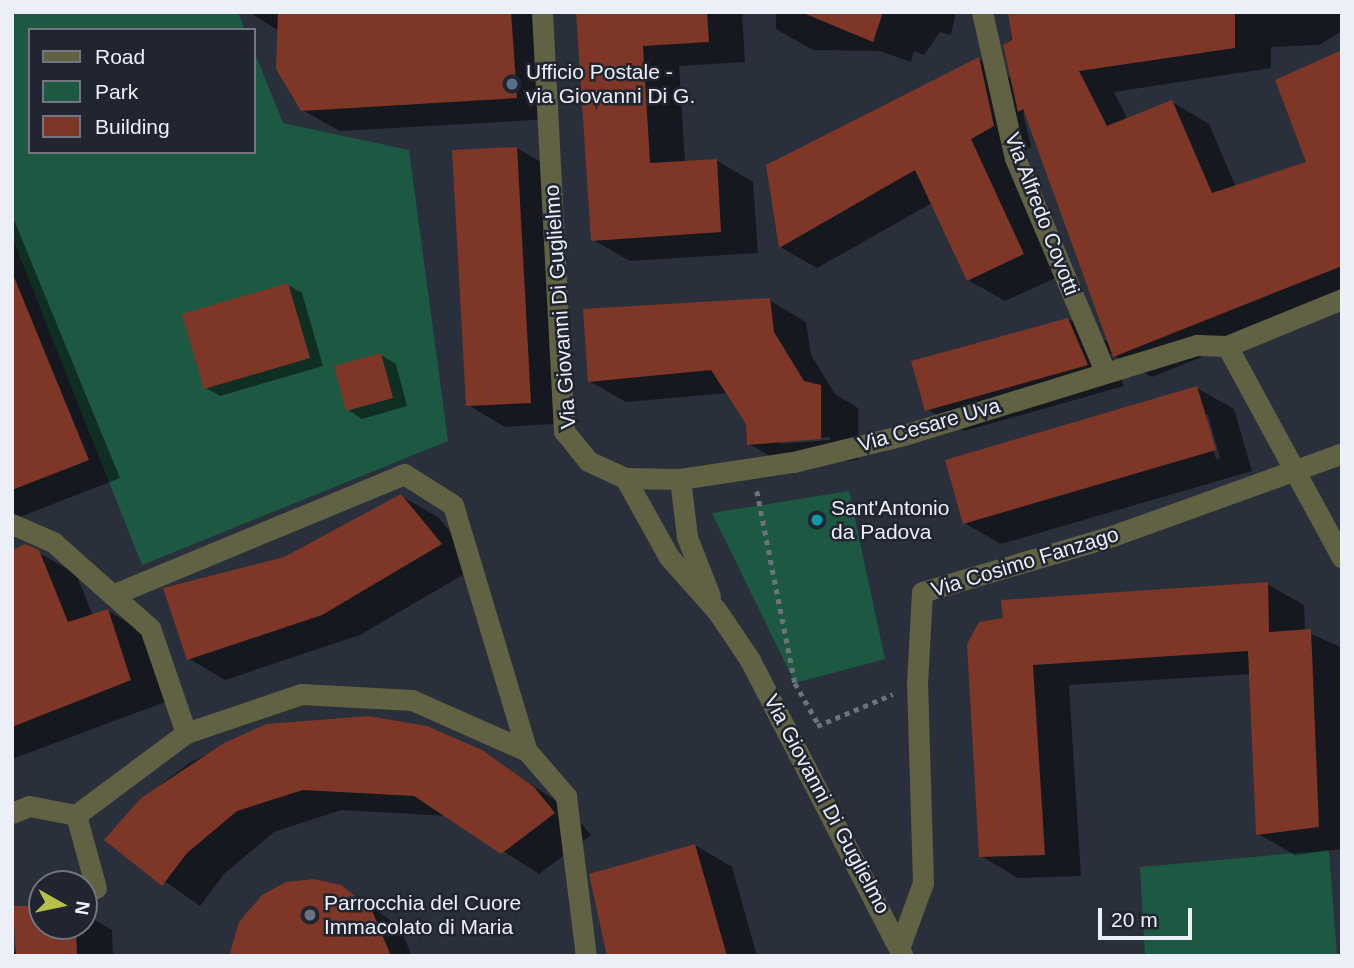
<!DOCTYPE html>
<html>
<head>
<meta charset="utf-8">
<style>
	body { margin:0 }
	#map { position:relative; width:1354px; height:968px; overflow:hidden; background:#292f3b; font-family:Helvetica,sans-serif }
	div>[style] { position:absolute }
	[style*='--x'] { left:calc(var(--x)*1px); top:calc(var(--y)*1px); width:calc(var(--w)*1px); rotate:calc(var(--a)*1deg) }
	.green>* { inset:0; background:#1d5942 }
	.shadow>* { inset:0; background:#0007 }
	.building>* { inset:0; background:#7e3626 }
	.path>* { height:4.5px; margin-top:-2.25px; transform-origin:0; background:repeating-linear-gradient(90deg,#6d727d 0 5px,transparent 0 10px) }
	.minor>* { height:21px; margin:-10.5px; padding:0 10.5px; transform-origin:10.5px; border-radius:10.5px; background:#606243 }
	.dots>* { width:19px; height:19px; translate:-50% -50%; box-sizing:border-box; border:4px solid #202531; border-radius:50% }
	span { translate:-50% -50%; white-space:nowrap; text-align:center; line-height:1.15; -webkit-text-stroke:5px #202531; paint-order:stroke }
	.poi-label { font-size:21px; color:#ebeff7 }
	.left { translate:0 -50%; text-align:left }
	.street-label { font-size:21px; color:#ebeff7 }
	.frame { position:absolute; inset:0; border:14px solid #ebeff7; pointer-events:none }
	.legend { position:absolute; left:28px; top:28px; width:228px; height:126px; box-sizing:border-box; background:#202531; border:2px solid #717680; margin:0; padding:9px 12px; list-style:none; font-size:21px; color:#ebeff7 }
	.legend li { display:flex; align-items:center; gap:14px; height:35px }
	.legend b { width:35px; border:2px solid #717680 }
	.north { position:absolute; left:28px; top:870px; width:70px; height:70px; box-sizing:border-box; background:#202531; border:2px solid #717680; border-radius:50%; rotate:99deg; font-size:19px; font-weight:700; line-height:28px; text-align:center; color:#ebeff7 }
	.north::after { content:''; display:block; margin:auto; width:24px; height:32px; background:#b7c148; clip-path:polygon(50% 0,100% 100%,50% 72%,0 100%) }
	.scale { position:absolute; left:1098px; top:908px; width:94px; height:32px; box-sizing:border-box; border:4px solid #ebeff7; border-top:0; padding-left:9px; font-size:21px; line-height:24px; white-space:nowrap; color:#ebeff7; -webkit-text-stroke:5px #202531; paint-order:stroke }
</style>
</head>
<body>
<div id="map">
	<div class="green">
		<div style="clip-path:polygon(12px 12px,238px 12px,245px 30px,30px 30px,30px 152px,254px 152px,254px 51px,283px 123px,409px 150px,448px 441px,142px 565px,12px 237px)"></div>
		<div style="clip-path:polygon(849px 491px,885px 659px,795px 683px,712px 513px)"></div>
		<div style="clip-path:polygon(1329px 850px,1337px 956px,1145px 956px,1140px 867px)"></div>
	</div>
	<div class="shadow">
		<div style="clip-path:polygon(249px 12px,546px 12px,553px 119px,340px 131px,302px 110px,279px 31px)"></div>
		<div style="clip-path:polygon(578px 12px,742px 12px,745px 62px,679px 66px,685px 162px,716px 160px,753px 182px,758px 253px,630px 261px,593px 240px)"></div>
		<div style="clip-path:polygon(776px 12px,956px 12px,951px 35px,940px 32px,924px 55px,914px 51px,911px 62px,880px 51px,813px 50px,776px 29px)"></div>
		<div style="clip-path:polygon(1010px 12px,1342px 12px,1342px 31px,1319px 45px,1271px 47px,1271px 68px,1114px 92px,1128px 120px,1172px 102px,1209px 124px,1236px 187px,1309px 163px,1342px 52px,1342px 301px,1152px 377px,1110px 353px,1124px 386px,964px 431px,927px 409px,1068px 319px,1110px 343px,1028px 115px,1023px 113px,1031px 147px,1007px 160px,1060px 276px,1005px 301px,968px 280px,932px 203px,817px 268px,780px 247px,979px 59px,1012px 79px)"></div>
		<div style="clip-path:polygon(517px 148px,554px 170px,567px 423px,505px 427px,468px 405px)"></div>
		<div style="clip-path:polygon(12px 215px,120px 478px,12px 520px)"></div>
		<div style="clip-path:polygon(288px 285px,302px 293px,323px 366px,220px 396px,206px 388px)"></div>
		<div style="clip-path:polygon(evenodd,769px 300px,806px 322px,811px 355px,835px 394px,858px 408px,858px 460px,786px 465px,749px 444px,748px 423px,728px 393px,626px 402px,589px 381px,769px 300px,830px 437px,830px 440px,780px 444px,780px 441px,830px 437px)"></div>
		<div style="clip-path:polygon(381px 355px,396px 364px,407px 406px,362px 419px,348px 410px)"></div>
		<div style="clip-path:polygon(evenodd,1197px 388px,1234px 409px,1252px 471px,1001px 544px,964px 523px,1197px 388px,1204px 415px,1208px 415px,1220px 458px,1216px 459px,1204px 415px)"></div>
		<div style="clip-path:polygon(401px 496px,438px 517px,478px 566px,360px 635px,225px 680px,188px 658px,285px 559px)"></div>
		<div style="clip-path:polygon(12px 552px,38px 552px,76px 574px,93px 616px,108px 611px,145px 632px,168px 701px,12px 759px)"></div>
		<div style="clip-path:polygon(1267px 584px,1304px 605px,1305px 631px,1342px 648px,1342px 849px,1295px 855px,1258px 834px,1251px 674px,1069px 685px,1081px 876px,1018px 878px,981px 856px,969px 644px)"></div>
		<div style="clip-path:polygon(267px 725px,482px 752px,571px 811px,591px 835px,539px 874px,448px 816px,341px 810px,274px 832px,224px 874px,200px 906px,106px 840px,142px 799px,189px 763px)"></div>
		<div style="clip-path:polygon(695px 845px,732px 867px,757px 956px,611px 956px)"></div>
		<div style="clip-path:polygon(340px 886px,399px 926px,412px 956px,237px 956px)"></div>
		<div style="clip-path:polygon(42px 908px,42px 926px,84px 926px,84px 914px,112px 930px,113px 956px,12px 956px)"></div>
	</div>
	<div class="building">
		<div style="clip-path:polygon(278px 12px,511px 12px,517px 98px,301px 111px,276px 69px)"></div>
		<div style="clip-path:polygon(576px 12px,707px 12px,709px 42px,643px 46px,650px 163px,717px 159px,721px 232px,591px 241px)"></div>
		<div style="clip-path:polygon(801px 12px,883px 12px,873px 42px)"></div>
		<div style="clip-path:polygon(1008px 12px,1235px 12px,1235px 48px,1079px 71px,1107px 126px,1172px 100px,1212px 193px,1306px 162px,1275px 80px,1342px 50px,1342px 266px,1113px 357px,1023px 109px,1018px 112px,1003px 45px,1012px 40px)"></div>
		<div style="clip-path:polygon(979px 57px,994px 126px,971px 139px,1024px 254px,967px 281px,915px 170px,779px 248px,766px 165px)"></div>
		<div style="clip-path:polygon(517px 147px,531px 403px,466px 406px,452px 150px)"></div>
		<div style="clip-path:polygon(12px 272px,89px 460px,12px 490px)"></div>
		<div style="clip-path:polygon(288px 283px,310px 358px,204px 389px,182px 314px)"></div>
		<div style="clip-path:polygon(770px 298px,774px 332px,804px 381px,821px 385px,821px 439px,747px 445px,746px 424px,711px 370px,588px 382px,583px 309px)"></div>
		<div style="clip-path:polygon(1068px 318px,1088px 365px,925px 411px,911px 361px)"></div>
		<div style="clip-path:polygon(381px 353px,393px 398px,346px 411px,334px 366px)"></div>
		<div style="clip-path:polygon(1197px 386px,1216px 450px,963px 524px,945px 460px)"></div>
		<div style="clip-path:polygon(401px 494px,442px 544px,322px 615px,187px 660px,163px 588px,284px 557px)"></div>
		<div style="clip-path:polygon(25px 544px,39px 550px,68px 622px,108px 609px,131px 680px,12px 727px,12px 550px)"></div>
		<div style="clip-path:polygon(1268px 582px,1269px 632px,1311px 629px,1319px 827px,1256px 835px,1248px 651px,1033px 665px,1045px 855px,979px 857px,967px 644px,979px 622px,1003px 618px,1001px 600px)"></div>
		<div style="clip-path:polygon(368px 716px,427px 726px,482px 750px,534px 787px,555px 813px,501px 854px,414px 796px,303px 790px,237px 811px,187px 853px,162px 886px,104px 840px,141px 798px,224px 743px,267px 724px)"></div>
		<div style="clip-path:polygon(695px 844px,727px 956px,607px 956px,589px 874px)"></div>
		<div style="clip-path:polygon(314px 879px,341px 885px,371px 908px,391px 956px,229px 956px,239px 922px,262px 895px,286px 882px)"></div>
		<div style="clip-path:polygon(13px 906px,42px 906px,42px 926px,76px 926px,77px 956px,16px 956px)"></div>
	</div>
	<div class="path">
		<div style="--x:757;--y:491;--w:196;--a:78.8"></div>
		<div style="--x:795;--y:683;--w:48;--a:60.3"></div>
		<div style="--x:817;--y:726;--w:82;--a:-22.8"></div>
	</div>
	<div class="minor">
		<div style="--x:542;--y:12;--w:420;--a:87"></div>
		<div style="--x:564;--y:431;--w:38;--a:51"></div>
		<div style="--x:588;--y:461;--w:41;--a:24.7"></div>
		<div style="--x:625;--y:478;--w:90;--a:60.9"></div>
		<div style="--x:669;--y:557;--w:72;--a:48.4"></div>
		<div style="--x:717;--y:611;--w:59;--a:56"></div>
		<div style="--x:750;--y:660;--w:333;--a:62.7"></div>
		<div style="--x:982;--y:12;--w:150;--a:77.3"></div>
		<div style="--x:1015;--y:158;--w:231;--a:67.1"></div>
		<div style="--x:1227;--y:346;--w:124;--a:-22.2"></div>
		<div style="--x:625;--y:478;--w:55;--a:1"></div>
		<div style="--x:680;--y:479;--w:114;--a:-8.6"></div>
		<div style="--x:793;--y:462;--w:114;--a:-13.7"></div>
		<div style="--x:904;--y:435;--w:307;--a:-17.1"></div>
		<div style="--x:1197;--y:345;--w:30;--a:2"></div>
		<div style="--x:1227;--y:346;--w:241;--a:61.5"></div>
		<div style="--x:680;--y:479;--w:58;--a:83.1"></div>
		<div style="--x:687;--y:537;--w:63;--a:68.7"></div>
		<div style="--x:12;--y:524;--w:45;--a:23.7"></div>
		<div style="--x:53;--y:542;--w:130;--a:41.6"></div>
		<div style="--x:150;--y:628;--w:111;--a:71.1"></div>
		<div style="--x:117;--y:593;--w:311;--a:-22.5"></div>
		<div style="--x:404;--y:474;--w:58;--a:32.3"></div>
		<div style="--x:453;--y:505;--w:257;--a:73.3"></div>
		<div style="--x:12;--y:813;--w:18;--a:-22"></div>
		<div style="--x:29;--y:806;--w:48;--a:10.8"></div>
		<div style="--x:96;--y:888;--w:76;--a:-105.3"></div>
		<div style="--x:76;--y:815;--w:137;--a:-36.7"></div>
		<div style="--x:186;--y:733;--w:121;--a:-18.7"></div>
		<div style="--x:301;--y:694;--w:111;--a:3.1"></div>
		<div style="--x:412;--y:700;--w:126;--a:23.9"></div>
		<div style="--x:527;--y:751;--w:60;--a:49.1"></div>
		<div style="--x:566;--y:796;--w:161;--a:82.9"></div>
		<div style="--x:901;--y:943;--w:64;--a:-69.9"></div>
		<div style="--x:923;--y:883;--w:199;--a:-91.7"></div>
		<div style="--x:917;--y:684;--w:92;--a:-86.9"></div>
		<div style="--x:922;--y:592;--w:198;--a:-16.4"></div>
		<div style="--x:1112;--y:536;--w:245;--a:-19.8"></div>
	</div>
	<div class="dots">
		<div style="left:512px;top:84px;background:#5c6f8a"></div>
		<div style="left:817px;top:520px;background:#0f9aa8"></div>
		<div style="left:310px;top:915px;background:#6b7280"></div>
	</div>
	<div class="poi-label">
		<span class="left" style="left:526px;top:84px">Ufficio Postale -<br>via Giovanni Di G.</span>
		<span class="left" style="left:831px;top:520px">Sant'Antonio<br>da Padova</span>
		<span class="left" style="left:324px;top:915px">Parrocchia del Cuore<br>Immacolato di Maria</span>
	</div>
	<div class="street-label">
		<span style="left:1042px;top:214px;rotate:69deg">Via Alfredo Covotti</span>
		<span style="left:560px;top:307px;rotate:-94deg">Via Giovanni Di Guglielmo</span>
		<span style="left:929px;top:425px;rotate:-16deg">Via Cesare Uva</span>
		<span style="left:1025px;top:562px;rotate:-17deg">Via Cosimo Fanzago</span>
		<span style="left:827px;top:804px;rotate:62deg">Via Giovanni Di Guglielmo</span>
	</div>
	<div class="frame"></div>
	<ul class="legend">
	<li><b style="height:9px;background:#606243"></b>Road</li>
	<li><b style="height:19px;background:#1d5942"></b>Park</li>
	<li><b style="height:19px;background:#7e3626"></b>Building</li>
	</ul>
	<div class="north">N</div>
	<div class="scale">20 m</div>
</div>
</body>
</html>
